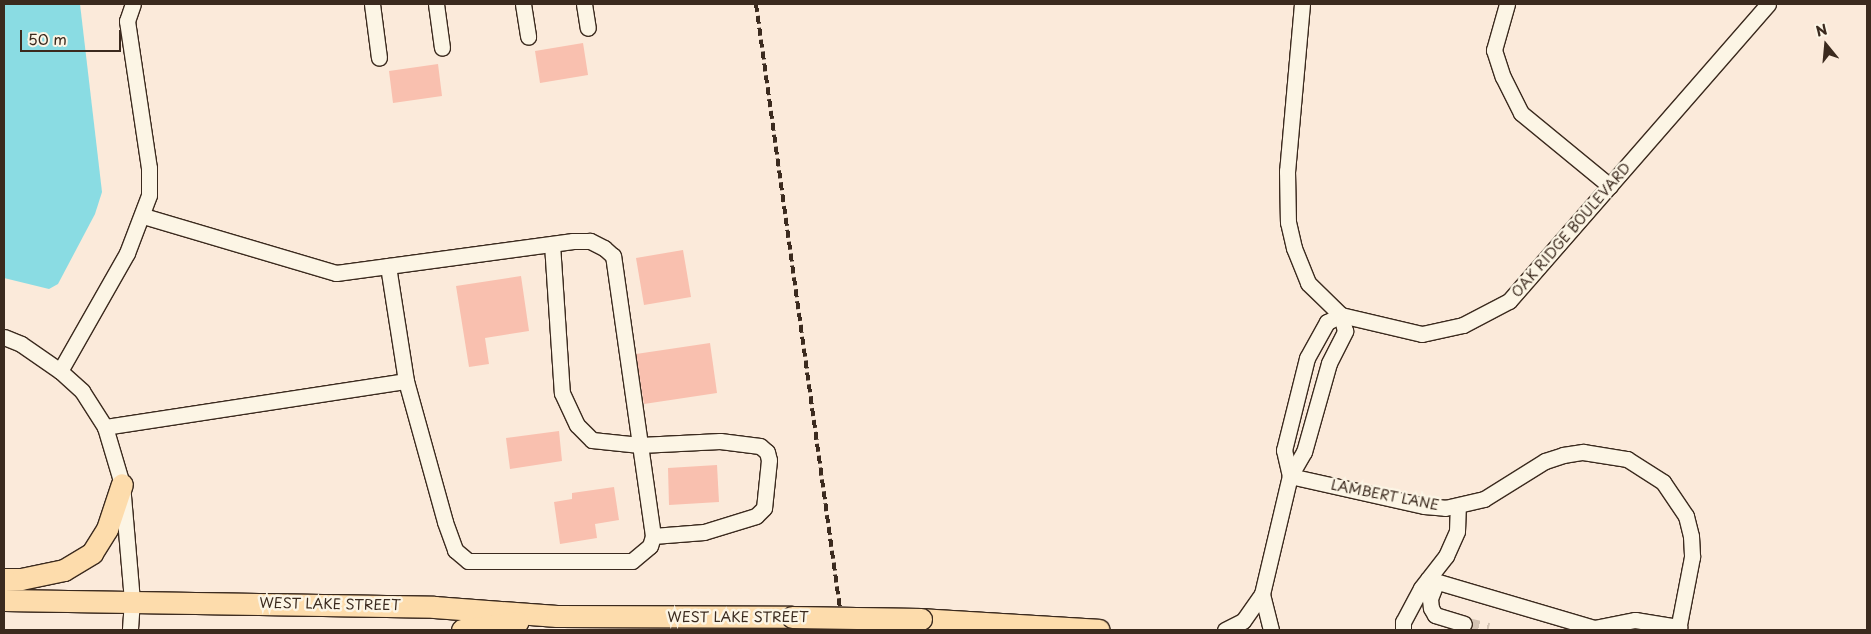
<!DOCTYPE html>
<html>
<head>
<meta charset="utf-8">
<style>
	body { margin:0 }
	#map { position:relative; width:1871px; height:634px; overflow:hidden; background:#fbeada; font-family:"Playpen Sans",sans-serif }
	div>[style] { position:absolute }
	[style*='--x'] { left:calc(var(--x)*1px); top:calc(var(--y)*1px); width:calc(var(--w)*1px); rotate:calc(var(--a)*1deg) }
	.water>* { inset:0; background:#8adce3 }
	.building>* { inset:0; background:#f9c0af }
	.minor-tunnel>* { height:15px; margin-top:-7.5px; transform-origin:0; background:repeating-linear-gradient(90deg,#d5c4b4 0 15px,transparent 0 23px) }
	.roads { filter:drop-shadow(1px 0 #3b2a1e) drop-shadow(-1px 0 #3b2a1e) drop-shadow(0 1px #3b2a1e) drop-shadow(0 -1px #3b2a1e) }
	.minor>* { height:15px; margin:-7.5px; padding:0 7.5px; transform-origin:7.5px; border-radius:7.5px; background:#fcf5e5 }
	.highway>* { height:21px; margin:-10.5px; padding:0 10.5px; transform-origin:10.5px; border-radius:10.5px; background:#fddcac }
	.rail>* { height:4px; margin-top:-2px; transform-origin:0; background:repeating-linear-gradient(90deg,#3b2a1e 0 8px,transparent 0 12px) }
	.bridges { filter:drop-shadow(1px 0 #3b2a1e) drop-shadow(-1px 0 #3b2a1e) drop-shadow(0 1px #3b2a1e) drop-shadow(0 -1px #3b2a1e) }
	.highway-bridge>* { height:21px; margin:-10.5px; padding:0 10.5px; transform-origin:10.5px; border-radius:10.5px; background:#fddcac }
	span { translate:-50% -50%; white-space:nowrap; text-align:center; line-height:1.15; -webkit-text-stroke:5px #fcf5e5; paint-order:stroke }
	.street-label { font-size:14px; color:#3b2a1e }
	.frame { position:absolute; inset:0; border:5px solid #3b2a1e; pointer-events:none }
	.north { position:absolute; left:1801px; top:20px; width:50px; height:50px; -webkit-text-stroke:4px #fcf5e5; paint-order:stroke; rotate:343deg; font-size:14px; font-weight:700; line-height:20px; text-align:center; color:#3b2a1e }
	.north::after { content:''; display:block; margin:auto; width:18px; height:22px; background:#3b2a1e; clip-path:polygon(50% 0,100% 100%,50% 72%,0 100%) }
	.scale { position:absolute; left:20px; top:30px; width:101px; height:22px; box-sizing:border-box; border:2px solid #3b2a1e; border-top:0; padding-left:6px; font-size:15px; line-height:18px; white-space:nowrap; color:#3b2a1e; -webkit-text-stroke:4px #fcf5e5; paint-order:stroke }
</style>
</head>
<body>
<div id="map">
	<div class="water">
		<div style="clip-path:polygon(4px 4px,80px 4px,102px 192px,95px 214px,58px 284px,49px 289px,4px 278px)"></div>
	</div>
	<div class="building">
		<div style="clip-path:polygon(583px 43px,588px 75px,540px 83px,535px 51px)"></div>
		<div style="clip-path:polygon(438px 64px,442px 96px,393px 103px,389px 71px)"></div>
		<div style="clip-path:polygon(683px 250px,691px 297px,644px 305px,636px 258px)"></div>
		<div style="clip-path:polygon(521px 276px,529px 331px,485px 338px,489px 364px,469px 367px,456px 286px)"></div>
		<div style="clip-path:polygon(710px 343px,717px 393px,644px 404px,636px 354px)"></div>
		<div style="clip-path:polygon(559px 431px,562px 461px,510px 469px,506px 438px)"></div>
		<div style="clip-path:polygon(717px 465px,719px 502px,669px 505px,668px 468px)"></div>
		<div style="clip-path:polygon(614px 487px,619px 520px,595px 524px,597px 538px,560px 544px,554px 502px,572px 499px,572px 493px)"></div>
	</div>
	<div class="minor-tunnel">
		<div style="--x:1464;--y:624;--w:25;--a:14"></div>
	</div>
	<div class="roads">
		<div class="minor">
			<div style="--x:372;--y:4;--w:54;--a:82.6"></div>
			<div style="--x:436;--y:4;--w:44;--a:82.2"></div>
			<div style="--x:523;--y:4;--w:33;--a:81"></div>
			<div style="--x:584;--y:4;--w:24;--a:81"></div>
			<div style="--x:1302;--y:4;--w:168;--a:95.1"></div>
			<div style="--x:1287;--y:171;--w:51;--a:88.9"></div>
			<div style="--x:1288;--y:222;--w:27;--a:77"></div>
			<div style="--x:1294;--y:248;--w:38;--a:68"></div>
			<div style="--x:1308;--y:283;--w:46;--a:44.1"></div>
			<div style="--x:1341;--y:315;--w:83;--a:13.2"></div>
			<div style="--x:1422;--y:334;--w:42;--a:-12.4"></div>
			<div style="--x:1463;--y:325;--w:52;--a:-27.6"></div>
			<div style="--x:1509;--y:301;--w:394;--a:-48.9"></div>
			<div style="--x:1507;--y:4;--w:48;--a:105.8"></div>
			<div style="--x:1494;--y:50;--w:28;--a:72"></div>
			<div style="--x:1503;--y:77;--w:40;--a:63.4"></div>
			<div style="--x:1521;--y:113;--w:115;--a:39.4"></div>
			<div style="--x:552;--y:244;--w:149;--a:86.2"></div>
			<div style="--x:562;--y:393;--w:35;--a:65"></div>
			<div style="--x:577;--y:425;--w:21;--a:45"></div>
			<div style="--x:592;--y:440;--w:48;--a:5.9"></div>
			<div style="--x:640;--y:445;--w:80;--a:-2.9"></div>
			<div style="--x:720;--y:441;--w:40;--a:7.1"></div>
			<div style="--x:760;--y:446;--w:9;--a:41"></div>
			<div style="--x:767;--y:452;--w:8;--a:76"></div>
			<div style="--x:769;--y:460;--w:48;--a:95.9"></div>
			<div style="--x:764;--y:508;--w:11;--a:135"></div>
			<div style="--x:756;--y:516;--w:54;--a:162.9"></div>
			<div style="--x:704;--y:532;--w:51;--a:175.5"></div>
			<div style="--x:388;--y:266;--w:116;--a:81.1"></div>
			<div style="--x:4;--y:337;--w:18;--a:22"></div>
			<div style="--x:21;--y:344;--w:47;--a:34.7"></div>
			<div style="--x:60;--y:371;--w:30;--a:42"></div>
			<div style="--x:82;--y:391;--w:43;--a:57.4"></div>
			<div style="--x:105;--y:427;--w:59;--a:73.4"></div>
			<div style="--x:122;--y:484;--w:116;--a:85.1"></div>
			<div style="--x:132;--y:600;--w:30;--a:94"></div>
			<div style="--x:60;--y:371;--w:136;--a:-60.4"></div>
			<div style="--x:127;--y:253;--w:62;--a:-69.2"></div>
			<div style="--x:149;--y:195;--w:27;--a:-90"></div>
			<div style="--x:149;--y:168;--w:149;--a:-98.5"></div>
			<div style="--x:127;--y:21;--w:18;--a:-71"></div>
			<div style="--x:105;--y:427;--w:304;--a:-8.7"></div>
			<div style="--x:406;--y:381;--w:146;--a:74.5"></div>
			<div style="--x:445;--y:522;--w:30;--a:70"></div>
			<div style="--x:455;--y:550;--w:17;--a:40"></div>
			<div style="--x:468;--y:561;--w:164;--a:0"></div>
			<div style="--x:632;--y:561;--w:23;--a:-40"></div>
			<div style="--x:650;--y:546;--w:10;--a:-73"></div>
			<div style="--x:653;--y:536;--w:283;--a:-98.1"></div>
			<div style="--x:613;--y:256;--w:12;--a:-138"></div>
			<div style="--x:604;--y:248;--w:16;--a:-153"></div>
			<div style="--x:590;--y:241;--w:17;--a:180"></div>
			<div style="--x:573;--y:241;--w:239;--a:172.3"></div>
			<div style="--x:336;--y:273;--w:200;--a:-163.5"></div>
			<div style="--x:1290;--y:476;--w:137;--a:12.6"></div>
			<div style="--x:1424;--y:506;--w:21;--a:5"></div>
			<div style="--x:1445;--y:508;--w:40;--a:-13"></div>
			<div style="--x:1484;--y:499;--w:72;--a:-31.9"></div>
			<div style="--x:1545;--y:461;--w:19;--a:-18"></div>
			<div style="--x:1563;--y:455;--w:20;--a:-9"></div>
			<div style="--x:1583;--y:452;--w:45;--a:9"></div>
			<div style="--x:1627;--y:459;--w:43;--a:32.6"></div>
			<div style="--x:1663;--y:482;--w:41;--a:55.9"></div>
			<div style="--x:1686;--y:516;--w:21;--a:76"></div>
			<div style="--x:1691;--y:536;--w:21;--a:87"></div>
			<div style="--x:1692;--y:557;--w:74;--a:100.9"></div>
			<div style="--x:1428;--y:579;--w:173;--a:16.4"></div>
			<div style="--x:1594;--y:628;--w:42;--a:-11"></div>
			<div style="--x:1635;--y:620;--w:45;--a:9"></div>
			<div style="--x:1436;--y:583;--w:17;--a:111"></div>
			<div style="--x:1430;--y:599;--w:9;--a:84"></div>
			<div style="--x:1431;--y:608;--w:8;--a:60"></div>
			<div style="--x:1435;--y:615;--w:30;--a:17"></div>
			<div style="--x:1262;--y:594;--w:37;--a:76"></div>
			<div style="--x:1225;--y:630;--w:20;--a:-27"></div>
			<div style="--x:1243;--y:621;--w:33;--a:-55"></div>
			<div style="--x:1262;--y:594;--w:121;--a:-76.7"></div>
			<div style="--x:1290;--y:476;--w:28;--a:-60"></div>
			<div style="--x:1304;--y:452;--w:92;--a:-74.3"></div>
			<div style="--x:1329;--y:363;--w:36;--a:-63"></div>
			<div style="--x:1345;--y:331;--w:16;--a:-104"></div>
			<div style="--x:1341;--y:315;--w:16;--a:153"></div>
			<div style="--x:1327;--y:322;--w:41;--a:119.1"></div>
			<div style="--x:1307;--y:358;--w:95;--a:104"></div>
			<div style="--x:1284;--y:450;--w:27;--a:77"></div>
			<div style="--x:1403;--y:630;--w:8;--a:-90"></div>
			<div style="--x:1403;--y:622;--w:38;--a:-62"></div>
			<div style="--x:1421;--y:588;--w:41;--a:-52"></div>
			<div style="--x:1446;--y:556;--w:27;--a:-66"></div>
			<div style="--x:1457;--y:531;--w:25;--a:-88"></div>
		</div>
		<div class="highway">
			<div style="--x:4;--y:579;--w:17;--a:0"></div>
			<div style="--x:21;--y:579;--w:44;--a:-11.8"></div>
			<div style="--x:64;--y:570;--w:33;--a:-31"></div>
			<div style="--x:92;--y:553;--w:28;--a:-58"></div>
			<div style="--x:107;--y:529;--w:47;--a:-71.6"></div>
			<div style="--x:4;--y:600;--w:430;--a:0.9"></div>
			<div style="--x:434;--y:607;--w:123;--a:4.2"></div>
			<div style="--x:557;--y:616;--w:235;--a:0.2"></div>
			<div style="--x:921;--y:619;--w:178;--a:3.5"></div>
			<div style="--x:462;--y:630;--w:56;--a:-8.3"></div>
		</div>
	</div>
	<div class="rail">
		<div style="--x:756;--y:4;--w:632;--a:82.09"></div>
	</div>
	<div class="bridges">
		<div class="highway-bridge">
			<div style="--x:792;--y:617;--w:129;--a:0.9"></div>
		</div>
	</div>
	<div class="street-label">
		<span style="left:1571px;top:230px;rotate:-49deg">OAK RIDGE BOULEVARD</span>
		<span style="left:1385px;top:495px;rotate:11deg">LAMBERT LANE</span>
		<span style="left:330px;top:604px;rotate:1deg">WEST LAKE STREET</span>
		<span style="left:738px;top:617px">WEST LAKE STREET</span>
	</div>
	<div class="frame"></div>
	<div class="north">N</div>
	<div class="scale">50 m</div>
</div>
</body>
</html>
